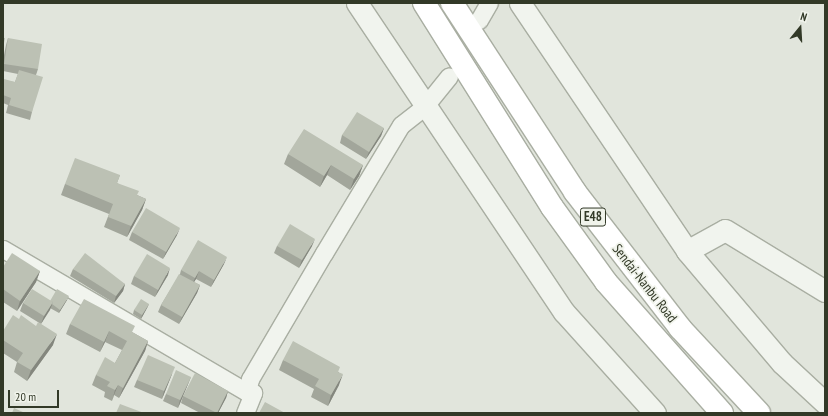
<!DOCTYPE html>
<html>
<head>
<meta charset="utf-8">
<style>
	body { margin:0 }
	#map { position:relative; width:828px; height:416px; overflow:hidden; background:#e1e5dc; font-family:"PT Sans Narrow",sans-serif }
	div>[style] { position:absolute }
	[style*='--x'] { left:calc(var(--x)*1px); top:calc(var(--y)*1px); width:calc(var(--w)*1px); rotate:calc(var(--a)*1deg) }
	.roads { filter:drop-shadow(1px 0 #a9aea2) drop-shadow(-1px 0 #a9aea2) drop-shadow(0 1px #a9aea2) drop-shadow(0 -1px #a9aea2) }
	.minor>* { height:17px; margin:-8.5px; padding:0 8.5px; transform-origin:8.5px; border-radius:8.5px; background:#f1f4ee }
	.tertiary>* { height:21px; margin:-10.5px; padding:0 10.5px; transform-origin:10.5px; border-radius:10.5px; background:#f1f4ee }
	.motorway>* { height:22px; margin:-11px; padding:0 11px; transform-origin:11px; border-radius:11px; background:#fff }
	.wall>* { inset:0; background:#a2a69b }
	.shaded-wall>* { inset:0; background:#84877e }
	.building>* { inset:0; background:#bcc1b4 }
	span { translate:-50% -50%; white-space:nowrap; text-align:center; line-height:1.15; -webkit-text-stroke:3.5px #f0f3eb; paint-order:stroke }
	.shield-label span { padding:1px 3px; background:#f0f3eb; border:1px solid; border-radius:3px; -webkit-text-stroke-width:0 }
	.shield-label { font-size:13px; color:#323927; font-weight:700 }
	.street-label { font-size:14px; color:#323927 }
	.frame { position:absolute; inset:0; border:4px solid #323927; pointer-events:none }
	.north { position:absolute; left:780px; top:8px; width:40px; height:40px; -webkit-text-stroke:3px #f0f3eb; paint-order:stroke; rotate:18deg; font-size:11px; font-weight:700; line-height:16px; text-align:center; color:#323927 }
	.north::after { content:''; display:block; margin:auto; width:14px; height:18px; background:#323927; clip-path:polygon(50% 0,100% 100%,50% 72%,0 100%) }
	.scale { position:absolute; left:8px; top:390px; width:51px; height:18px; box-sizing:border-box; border:2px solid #323927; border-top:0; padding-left:5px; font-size:12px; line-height:14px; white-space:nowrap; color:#323927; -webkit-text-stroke:3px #f0f3eb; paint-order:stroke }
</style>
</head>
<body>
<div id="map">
	<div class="roads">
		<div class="minor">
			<div style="--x:479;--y:20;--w:20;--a:-60"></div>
			<div style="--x:3;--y:249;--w:283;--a:30.4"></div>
			<div style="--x:245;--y:413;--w:22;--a:-68"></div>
			<div style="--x:253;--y:393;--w:6;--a:-171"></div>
			<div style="--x:247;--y:392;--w:13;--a:-77"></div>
			<div style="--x:250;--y:379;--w:146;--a:-59.6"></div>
			<div style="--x:324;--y:253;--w:149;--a:-59"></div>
			<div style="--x:401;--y:125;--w:31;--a:-38"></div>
			<div style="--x:425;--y:106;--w:38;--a:-51"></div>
		</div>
		<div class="tertiary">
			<div style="--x:357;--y:3;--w:372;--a:56.2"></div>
			<div style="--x:564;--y:312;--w:136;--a:48"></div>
			<div style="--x:520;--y:3;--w:299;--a:56"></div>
			<div style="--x:687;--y:251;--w:147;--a:49.7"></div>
			<div style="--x:782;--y:363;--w:59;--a:42.9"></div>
			<div style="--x:687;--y:251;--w:43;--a:-28.9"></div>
			<div style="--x:725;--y:230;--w:117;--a:31.4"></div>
		</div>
		<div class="motorway">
			<div style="--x:424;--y:3;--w:241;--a:57.9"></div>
			<div style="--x:552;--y:207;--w:92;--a:54.2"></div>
			<div style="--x:606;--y:282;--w:175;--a:48.5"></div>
			<div style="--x:452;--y:3;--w:225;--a:56.9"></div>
			<div style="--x:575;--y:192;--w:172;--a:52.3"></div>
			<div style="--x:680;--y:328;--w:116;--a:47.1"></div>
		</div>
	</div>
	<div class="wall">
		<div style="clip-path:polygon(8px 38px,38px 69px,36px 75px,32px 112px,30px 120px,6px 113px,8px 105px,3px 103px,3px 81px,15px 82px,18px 74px,3px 71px,3px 60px,6px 45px)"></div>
		<div style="clip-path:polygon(384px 128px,381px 136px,366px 159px,340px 143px,342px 135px)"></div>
		<div style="clip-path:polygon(288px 154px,363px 165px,359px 176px,350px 190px,327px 175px,320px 187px,284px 164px)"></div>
		<div style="clip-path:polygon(120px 175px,117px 183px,137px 195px,146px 199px,142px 210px,127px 237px,104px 227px,109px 214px,61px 195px,65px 184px)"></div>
		<div style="clip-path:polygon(132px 232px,177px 235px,163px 259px,129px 240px)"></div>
		<div style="clip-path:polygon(277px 246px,312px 246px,299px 268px,274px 253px)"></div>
		<div style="clip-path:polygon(224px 264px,211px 287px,196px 279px,194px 282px,200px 285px,197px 293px,179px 324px,158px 312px,161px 305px,180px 274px,181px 270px)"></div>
		<div style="clip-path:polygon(3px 267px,40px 271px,36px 282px,17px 311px,3px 302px)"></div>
		<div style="clip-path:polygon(73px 269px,125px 284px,123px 291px,114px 303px,70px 276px)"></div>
		<div style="clip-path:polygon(168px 275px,155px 297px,131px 284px,134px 276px)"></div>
		<div style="clip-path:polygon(67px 300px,59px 313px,50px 308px,41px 324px,20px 311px,23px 303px,50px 301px)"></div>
		<div style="clip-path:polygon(149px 304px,147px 308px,141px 319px,133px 314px,134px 310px)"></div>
		<div style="clip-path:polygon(70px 324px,132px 332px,148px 341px,145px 351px,119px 398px,114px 395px,112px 401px,104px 397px,105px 392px,92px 385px,96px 375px,115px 363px,122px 350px,105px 342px,100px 352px,66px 334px)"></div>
		<div style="clip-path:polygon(3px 331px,53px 345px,27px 381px,14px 372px,17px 362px,3px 353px)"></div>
		<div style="clip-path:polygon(283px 360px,339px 372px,339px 385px,328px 406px,311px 397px,314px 389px,279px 370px)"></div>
		<div style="clip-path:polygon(172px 374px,162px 399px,134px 387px,137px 380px)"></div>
		<div style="clip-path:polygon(191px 377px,178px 408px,163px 401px,166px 394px)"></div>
		<div style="clip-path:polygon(228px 391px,226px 398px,218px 413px,200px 413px,181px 403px,183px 396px)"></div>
	</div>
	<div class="shaded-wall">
		<div style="clip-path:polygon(384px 128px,381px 136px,366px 159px,369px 152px)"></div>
		<div style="clip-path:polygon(331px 165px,327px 175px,320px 187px,324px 176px)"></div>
		<div style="clip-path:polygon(363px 165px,359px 176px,350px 190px,354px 179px)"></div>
		<div style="clip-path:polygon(146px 199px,142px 210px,127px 237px,131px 226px)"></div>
		<div style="clip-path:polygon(180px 228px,177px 235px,163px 259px,166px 252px)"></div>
		<div style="clip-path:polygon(315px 239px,312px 246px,299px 268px,302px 260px)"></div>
		<div style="clip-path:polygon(227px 257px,224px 264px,211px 287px,214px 280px)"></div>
		<div style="clip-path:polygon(170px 268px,168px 275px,155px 297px,158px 290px)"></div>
		<div style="clip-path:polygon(40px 271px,36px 282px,17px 311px,20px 301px)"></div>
		<div style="clip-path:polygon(199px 271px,196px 279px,192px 285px,195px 278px)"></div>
		<div style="clip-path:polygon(125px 284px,123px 291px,114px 303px,116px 296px)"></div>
		<div style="clip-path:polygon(200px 285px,197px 293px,179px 324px,182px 317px)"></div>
		<div style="clip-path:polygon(69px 296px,67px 300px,59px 313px,60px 310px)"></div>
		<div style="clip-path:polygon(53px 302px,50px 310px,41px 324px,44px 316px)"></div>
		<div style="clip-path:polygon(149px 304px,147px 308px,141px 319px,142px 315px)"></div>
		<div style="clip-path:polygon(109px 331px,105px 342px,100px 352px,104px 342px)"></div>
		<div style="clip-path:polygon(57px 334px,53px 345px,27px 381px,31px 370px)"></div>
		<div style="clip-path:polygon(148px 341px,145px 351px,119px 398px,123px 388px)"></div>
		<div style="clip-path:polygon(175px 367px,172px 374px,162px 399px,164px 391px)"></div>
		<div style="clip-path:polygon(343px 374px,339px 385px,328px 406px,331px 395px)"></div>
		<div style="clip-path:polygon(191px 377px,188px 384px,178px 408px,180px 400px)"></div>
		<div style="clip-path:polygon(118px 385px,114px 395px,112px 401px,115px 390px)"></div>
		<div style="clip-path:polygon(228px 391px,226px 398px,218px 413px,217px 413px)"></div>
	</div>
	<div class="building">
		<div style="clip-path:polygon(3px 38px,5px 38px,3px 48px)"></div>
		<div style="clip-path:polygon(8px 38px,42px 44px,38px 69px,4px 64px)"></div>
		<div style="clip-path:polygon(19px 70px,43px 77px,32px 112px,9px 105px,11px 98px,3px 95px,3px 82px,4px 79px,15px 82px)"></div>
		<div style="clip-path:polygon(357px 112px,384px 128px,369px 152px,342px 135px)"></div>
		<div style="clip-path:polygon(304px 129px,363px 165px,354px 179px,331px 165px,324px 176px,288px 154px)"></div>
		<div style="clip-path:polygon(75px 158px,120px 175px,117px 183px,139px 191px,137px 195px,146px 199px,131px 226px,108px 217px,113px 204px,65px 184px)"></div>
		<div style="clip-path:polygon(146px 208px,180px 228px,166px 252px,132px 232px)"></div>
		<div style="clip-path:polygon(290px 224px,315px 239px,302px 260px,277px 246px)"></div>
		<div style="clip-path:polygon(198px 240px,227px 257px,214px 280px,199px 271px,195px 278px,181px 270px)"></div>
		<div style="clip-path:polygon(12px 253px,40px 271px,20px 301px,3px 289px,3px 267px)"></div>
		<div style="clip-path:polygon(85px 253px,125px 284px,116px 296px,73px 269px)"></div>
		<div style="clip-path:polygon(147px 254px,170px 268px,158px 290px,134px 276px)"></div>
		<div style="clip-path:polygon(179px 274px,200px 285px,182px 317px,161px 305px)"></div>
		<div style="clip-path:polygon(32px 289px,53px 302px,44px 316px,23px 303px)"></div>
		<div style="clip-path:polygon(57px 289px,69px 296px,60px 310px,52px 304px,53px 302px,50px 301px)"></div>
		<div style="clip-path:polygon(84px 299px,135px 326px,132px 332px,148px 341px,123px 388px,118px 385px,115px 390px,107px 386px,110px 382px,96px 375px,105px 357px,115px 363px,127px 341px,109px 331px,104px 342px,70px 324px)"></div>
		<div style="clip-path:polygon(141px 299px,149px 304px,142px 315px,134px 310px)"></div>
		<div style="clip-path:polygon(13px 315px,19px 319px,21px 315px,36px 326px,38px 322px,57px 334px,31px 370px,17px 362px,23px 353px,3px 340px,3px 331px)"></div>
		<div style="clip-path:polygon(293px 341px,340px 367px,338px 372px,343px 374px,331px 395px,315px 386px,319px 379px,283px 360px)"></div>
		<div style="clip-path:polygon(148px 355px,175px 367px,164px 391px,137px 380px)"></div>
		<div style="clip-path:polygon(176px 370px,191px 377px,180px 400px,166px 394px)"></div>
		<div style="clip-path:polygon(195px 373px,228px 391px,217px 413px,183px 396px)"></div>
		<div style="clip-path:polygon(265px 402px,285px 413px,259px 413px)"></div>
		<div style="clip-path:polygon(120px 404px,144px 413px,116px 413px)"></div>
		<div style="clip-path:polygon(14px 408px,25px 413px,12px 413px)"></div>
	</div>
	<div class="shield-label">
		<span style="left:593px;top:217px">E48</span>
	</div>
	<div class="street-label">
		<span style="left:645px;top:283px;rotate:52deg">Sendai-Nanbu Road</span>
	</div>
	<div class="frame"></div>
	<div class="north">N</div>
	<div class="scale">20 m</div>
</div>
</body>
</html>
